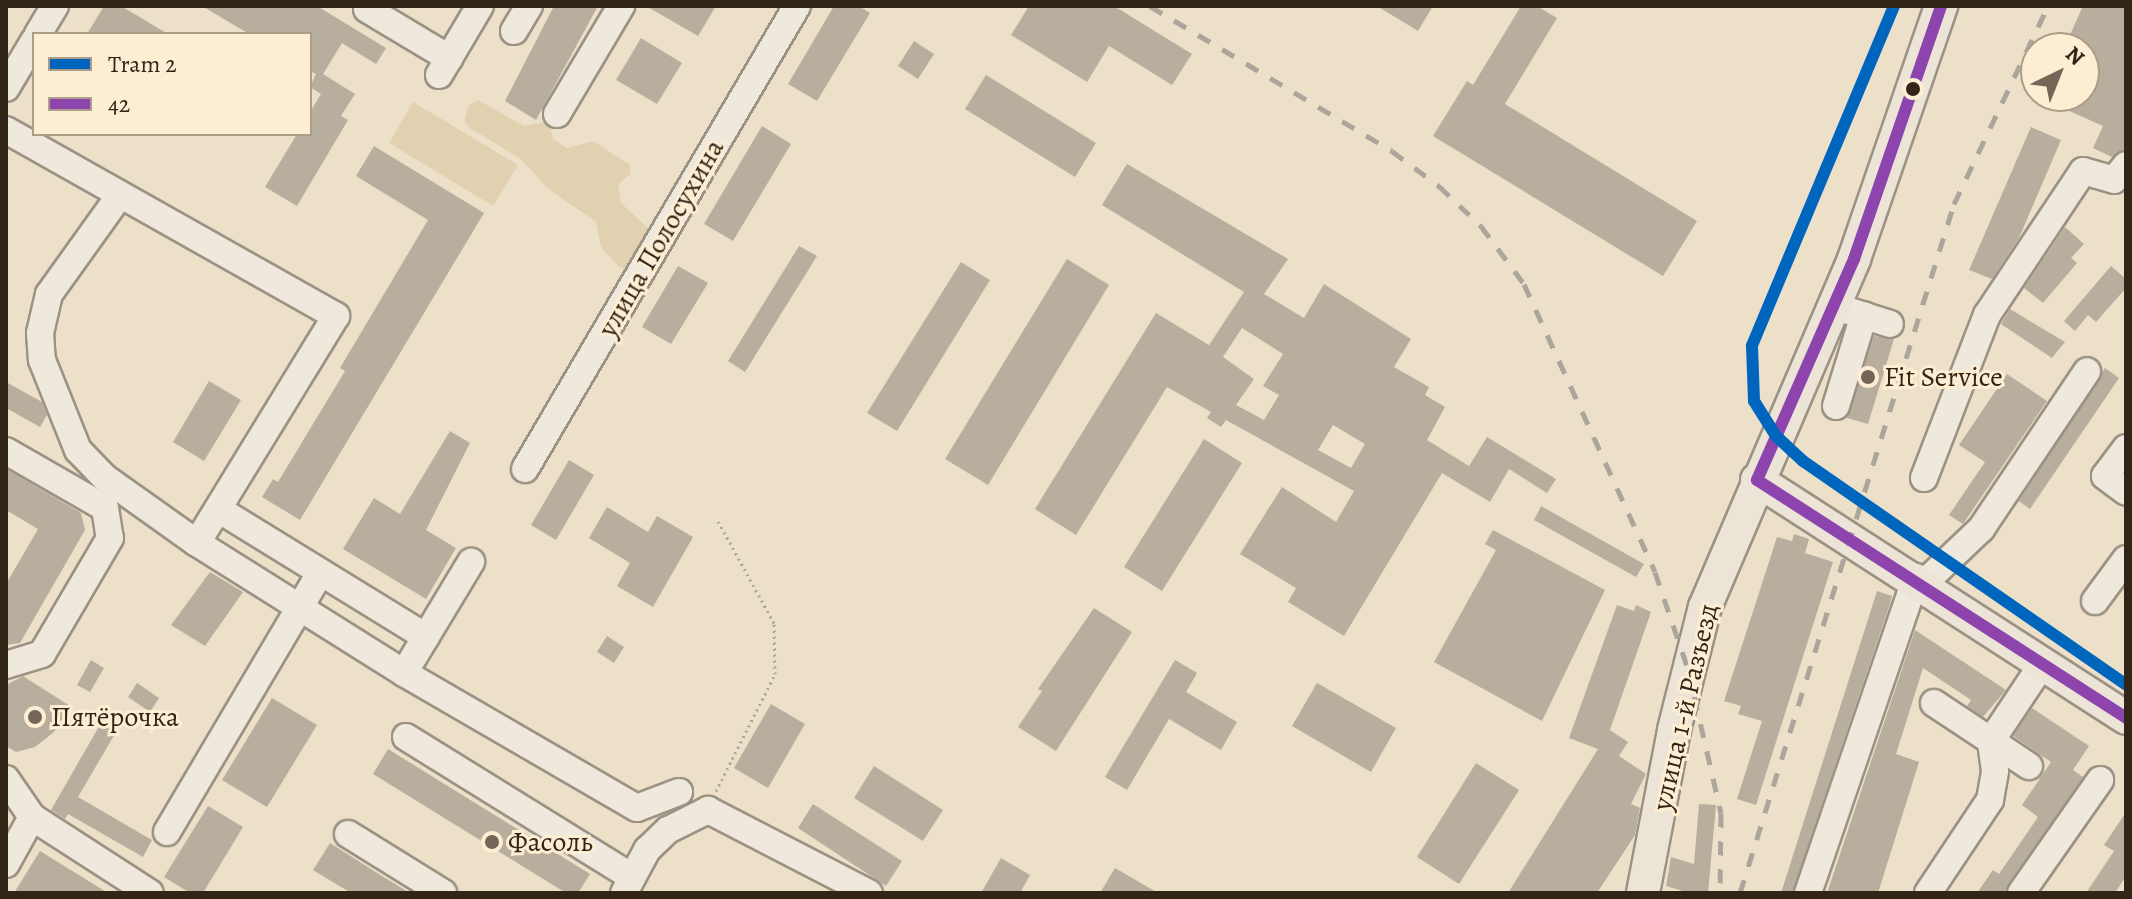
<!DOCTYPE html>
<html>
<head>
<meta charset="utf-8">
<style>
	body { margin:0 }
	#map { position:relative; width:2132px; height:899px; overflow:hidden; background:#ede0c8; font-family:Alegreya,serif }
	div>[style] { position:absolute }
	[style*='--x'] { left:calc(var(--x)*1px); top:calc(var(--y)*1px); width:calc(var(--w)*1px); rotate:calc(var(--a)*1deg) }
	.green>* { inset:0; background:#e2d1b1 }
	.building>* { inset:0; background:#b8ae9e }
	.path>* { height:3px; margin-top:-1.5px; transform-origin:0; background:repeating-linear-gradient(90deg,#aca59b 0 2px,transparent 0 6px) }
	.roads { filter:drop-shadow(2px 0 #9b9284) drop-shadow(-2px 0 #9b9284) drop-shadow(0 2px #9b9284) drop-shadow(0 -2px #9b9284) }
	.minor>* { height:26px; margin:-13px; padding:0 13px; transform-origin:13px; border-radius:13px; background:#efe8dc }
	.major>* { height:32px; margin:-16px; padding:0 16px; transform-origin:16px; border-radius:16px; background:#ece4d6 }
	.rail>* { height:5px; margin-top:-2.5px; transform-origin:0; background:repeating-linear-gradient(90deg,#aca59b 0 14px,transparent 0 28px) }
	.bus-1>* { height:12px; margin:-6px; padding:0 6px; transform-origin:6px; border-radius:6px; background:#8e44ad }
	.tram-1>* { height:12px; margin:-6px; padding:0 6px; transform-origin:6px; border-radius:6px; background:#0065bd }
	.dots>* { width:22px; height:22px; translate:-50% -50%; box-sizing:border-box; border:4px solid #fdedd2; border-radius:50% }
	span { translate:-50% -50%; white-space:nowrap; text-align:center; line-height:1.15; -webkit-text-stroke:6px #fdedd2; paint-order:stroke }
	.street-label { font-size:28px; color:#312518 }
	.poi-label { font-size:28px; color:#312518 }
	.left { translate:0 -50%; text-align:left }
	.frame { position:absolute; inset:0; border:8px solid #312518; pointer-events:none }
	.legend { position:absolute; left:32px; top:32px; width:280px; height:104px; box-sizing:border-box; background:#fdedd2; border:2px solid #ab9d88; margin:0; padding:10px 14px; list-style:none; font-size:24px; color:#312518 }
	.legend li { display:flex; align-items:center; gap:16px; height:40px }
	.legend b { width:40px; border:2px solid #ab9d88 }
	.north { position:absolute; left:2020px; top:32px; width:80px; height:80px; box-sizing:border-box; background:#fdedd2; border:2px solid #ab9d88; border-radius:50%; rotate:43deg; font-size:22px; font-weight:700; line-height:32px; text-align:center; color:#312518 }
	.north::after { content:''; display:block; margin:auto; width:28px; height:36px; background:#736656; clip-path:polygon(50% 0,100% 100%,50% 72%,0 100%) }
</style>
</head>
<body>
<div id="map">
	<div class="green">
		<div style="clip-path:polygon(478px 100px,524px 126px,549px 121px,553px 139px,567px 148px,593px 141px,630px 165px,630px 174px,618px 185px,621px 203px,655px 235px,642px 260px,626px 269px,618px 266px,601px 247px,596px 222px,547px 188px,522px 160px,470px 128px,465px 121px,468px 106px)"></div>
		<div style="clip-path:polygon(413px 102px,518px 165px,493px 206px,389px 143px)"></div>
	</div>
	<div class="building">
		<div style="clip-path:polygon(104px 6px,121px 6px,168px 34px,87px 34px)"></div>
		<div style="clip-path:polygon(202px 6px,317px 6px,386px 48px,376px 64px,342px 43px,323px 74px,355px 94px,341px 116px,348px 120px,297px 206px,265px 187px,297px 134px,310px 134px,310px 112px,321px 94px,310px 87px,316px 74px,310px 71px,310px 34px,249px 34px)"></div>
		<div style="clip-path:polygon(554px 6px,598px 6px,536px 120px,505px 101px)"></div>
		<div style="clip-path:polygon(646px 6px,716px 6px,698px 36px)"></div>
		<div style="clip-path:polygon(834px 6px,859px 6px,870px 13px,817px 101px,788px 84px)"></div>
		<div style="clip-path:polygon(1029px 6px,1114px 6px,1192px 54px,1172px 85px,1109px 46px,1087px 82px,1011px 35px)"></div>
		<div style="clip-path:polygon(1377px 6px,1433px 6px,1418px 31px)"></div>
		<div style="clip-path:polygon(1521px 6px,1537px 6px,1557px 18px,1505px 104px,1697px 221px,1663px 276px,1433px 136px,1467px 81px,1473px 85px)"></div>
		<div style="clip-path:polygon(2083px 6px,2126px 6px,2126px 149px,2112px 157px,2093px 148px,2103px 126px,2036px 96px,2084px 96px,2084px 48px,2064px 48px)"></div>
		<div style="clip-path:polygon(641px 38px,682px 63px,657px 104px,616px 80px)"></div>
		<div style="clip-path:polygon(914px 41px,934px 54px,918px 79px,898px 66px)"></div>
		<div style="clip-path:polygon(986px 75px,1096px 143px,1075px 177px,965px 109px)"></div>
		<div style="clip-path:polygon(762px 126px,791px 144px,733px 241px,704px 224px)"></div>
		<div style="clip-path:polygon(2031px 127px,2061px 140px,2019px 238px,1992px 279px,1969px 270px)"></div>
		<div style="clip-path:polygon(374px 146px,484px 213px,300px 520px,262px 497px,273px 479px,278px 482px,345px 371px,340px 368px,428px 220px,356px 176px)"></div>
		<div style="clip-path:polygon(evenodd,1127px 164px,1288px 259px,1264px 294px,1304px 318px,1324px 284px,1411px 339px,1394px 367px,1429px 387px,1425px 395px,1445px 407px,1427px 440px,1469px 466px,1487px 437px,1556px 479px,1547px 493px,1509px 469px,1490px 502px,1442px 473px,1344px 636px,1288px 602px,1296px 588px,1240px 554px,1282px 487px,1336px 522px,1354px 491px,1226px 420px,1221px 427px,1207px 418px,1211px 412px,1167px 387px,1076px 535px,1035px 509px,1156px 313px,1209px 345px,1244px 292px,1102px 205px,1127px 164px,1242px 328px,1283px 354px,1263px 386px,1279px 395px,1264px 420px,1236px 405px,1254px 379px,1223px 357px,1242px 328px,1127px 164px,1333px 425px,1365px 444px,1351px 468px,1318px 450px,1333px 425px)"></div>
		<div style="clip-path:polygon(2065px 227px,2084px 244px,2071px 258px,2077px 263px,2043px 303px,2024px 288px)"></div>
		<div style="clip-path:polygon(799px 246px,817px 256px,745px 372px,728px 361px)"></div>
		<div style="clip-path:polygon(1067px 259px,1109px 285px,988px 485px,945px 459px)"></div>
		<div style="clip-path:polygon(961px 262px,990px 280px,897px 431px,867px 413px)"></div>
		<div style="clip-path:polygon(678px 266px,708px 283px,671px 344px,642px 327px)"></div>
		<div style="clip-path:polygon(2111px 266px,2126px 279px,2126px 288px,2096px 322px,2088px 315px,2075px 331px,2064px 321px)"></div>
		<div style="clip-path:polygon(2010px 309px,2065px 342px,2052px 358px,2001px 324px)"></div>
		<div style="clip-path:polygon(1874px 336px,1894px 339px,1868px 424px,1847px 418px)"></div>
		<div style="clip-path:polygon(2105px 368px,2119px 378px,2030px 509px,2019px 501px)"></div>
		<div style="clip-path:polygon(2007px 374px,2047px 401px,1963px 524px,1949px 515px,1985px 462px,1959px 445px)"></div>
		<div style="clip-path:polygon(209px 381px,241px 400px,204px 461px,173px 442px)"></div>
		<div style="clip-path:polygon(6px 382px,42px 402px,47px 415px,40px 427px,6px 408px)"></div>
		<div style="clip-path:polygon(450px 431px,470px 443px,426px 530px,456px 548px,426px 599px,343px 549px,374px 498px,400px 514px)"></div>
		<div style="clip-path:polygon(1204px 439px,1242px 463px,1162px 591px,1124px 567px)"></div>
		<div style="clip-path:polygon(569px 460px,594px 475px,556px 540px,531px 525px)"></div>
		<div style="clip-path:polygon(6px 469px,81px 513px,85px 530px,20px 643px,6px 645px,6px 584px,38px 529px,6px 510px)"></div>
		<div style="clip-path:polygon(1541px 506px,1644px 564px,1636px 577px,1534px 520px)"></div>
		<div style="clip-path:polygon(607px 507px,648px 532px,657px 516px,693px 537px,653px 607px,617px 586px,630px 563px,589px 538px)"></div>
		<div style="clip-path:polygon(1493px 530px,1605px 590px,1542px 721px,1434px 662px,1496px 550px,1485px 544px)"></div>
		<div style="clip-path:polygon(1794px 534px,1809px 539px,1805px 553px,1833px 562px,1756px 805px,1737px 799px,1762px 721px,1738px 714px,1741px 706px,1724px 701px,1777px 537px,1792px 541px)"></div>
		<div style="clip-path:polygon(210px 572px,243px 592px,205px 646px,171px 625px)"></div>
		<div style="clip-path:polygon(1877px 591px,1892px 596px,1890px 604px,1792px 893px,1781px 893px)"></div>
		<div style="clip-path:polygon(1617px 605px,1634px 611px,1636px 605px,1651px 612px,1610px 730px,1628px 742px,1619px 756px,1646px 774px,1631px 804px,1640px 808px,1635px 835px,1597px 893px,1508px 893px,1598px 749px,1569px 738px)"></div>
		<div style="clip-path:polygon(1094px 608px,1132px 632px,1056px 751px,1018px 727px,1042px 691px,1038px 689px)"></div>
		<div style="clip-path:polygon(1915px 630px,2006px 690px,1983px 717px,1967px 706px,1971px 700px,1923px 668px,1896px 754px,1919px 762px,1878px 893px,1827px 893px)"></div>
		<div style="clip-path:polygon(607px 636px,624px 647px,614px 663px,597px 652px)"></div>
		<div style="clip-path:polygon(91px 660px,104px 668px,90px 692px,77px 685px)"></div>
		<div style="clip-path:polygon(1175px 660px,1197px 673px,1186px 692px,1237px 722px,1221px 750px,1169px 719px,1127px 790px,1105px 777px)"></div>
		<div style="clip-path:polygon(23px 676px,70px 706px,54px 732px,35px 747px,16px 752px,6px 746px,6px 685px)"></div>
		<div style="clip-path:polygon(137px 683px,159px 698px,150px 712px,128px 697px)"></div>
		<div style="clip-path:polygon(1317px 683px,1396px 728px,1371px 772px,1292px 726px)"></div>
		<div style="clip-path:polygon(272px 698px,317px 725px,267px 807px,222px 780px)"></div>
		<div style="clip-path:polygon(771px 704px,805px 724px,768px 788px,734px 768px)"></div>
		<div style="clip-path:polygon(2032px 708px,2089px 746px,2073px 770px,2083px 777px,2005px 893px,1977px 893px,1993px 870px,1999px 874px,2038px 817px,2022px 805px,2051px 762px,2013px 736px)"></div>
		<div style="clip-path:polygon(101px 723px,116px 732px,78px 797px,152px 840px,143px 857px,68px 814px,65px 819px,51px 810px)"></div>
		<div style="clip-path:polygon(388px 749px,590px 874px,578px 893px,566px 893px,373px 774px)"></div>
		<div style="clip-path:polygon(1476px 763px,1519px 790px,1459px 884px,1417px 857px)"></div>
		<div style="clip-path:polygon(874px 766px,943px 810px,923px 841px,854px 798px)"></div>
		<div style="clip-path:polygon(813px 804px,902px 861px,886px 886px,798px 828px)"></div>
		<div style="clip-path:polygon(1699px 804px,1716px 805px,1708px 893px,1689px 893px,1666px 886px,1671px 857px,1694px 864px)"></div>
		<div style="clip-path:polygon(208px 806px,243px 827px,203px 893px,190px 893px,164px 877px)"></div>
		<div style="clip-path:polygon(2126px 812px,2126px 876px,2115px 893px,2086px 893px,2114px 851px,2104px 845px)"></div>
		<div style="clip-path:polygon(330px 843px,382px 876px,410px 893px,351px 893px,313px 870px)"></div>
		<div style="clip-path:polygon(40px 851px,108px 893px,14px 893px)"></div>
		<div style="clip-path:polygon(1001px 858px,1030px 875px,1020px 893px,981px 893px)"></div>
		<div style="clip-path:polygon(1115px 868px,1158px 893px,1100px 893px)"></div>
	</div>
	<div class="path">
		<div style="--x:716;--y:791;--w:131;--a:-63.2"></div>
		<div style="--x:775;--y:674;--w:51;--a:-91.1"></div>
		<div style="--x:774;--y:623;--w:116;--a:-118.8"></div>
	</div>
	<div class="roads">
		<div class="minor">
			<div style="--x:367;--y:9;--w:96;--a:30.9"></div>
			<div style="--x:514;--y:31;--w:29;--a:-59"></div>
			<div style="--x:38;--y:34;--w:33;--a:-59"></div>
			<div style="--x:439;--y:75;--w:80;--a:-59.3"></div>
			<div style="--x:6;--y:88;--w:55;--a:-59.2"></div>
			<div style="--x:557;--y:114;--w:126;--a:-59.3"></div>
			<div style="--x:6;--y:130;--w:379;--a:29.4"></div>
			<div style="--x:336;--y:316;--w:266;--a:121.5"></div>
			<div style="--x:120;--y:195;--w:122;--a:125.6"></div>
			<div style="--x:49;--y:294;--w:40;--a:103"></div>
			<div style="--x:40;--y:333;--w:27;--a:86"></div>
			<div style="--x:42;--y:360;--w:97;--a:68.2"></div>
			<div style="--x:78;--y:450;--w:37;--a:46"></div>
			<div style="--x:104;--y:477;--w:114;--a:35.4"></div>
			<div style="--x:197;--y:543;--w:244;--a:32.1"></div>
			<div style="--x:404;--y:673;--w:269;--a:30.1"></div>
			<div style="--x:637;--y:808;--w:45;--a:-20.9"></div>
			<div style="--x:1846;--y:310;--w:46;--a:17.7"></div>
			<div style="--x:1836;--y:406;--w:95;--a:-72.9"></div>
			<div style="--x:2126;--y:448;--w:35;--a:127"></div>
			<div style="--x:2105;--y:476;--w:26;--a:37"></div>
			<div style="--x:6;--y:451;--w:114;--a:29.9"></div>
			<div style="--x:105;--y:508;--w:30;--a:81"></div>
			<div style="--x:110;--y:538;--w:134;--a:120.4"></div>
			<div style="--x:42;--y:654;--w:38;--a:163"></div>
			<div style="--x:525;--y:469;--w:537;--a:-59.57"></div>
			<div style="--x:1924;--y:478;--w:175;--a:-68.9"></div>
			<div style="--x:1987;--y:315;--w:173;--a:-56.3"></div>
			<div style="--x:2083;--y:171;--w:32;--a:16"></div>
			<div style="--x:2114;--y:180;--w:19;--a:-51"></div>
			<div style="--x:218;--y:509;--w:244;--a:31.6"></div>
			<div style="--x:1924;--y:583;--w:79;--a:-43.5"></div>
			<div style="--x:1981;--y:529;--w:190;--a:-56.1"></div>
			<div style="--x:2095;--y:601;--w:52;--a:-53.6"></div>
			<div style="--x:404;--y:673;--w:130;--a:-58.9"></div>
			<div style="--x:1934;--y:703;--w:114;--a:33.6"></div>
			<div style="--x:406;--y:737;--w:266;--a:31.8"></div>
			<div style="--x:6;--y:779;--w:46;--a:55.6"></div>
			<div style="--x:32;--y:817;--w:140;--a:32.8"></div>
			<div style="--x:167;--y:832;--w:301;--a:-59.4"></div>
			<div style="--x:348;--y:834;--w:112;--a:31.8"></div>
			<div style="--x:6;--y:864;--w:54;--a:-61"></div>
			<div style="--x:624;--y:893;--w:49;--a:-61.9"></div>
			<div style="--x:647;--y:850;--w:29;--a:-44"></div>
			<div style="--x:668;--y:830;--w:45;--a:-26.6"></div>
			<div style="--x:708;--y:810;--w:181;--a:27.3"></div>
			<div style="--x:1808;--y:893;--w:334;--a:-71.1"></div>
			<div style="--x:1928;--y:893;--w:112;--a:-56.3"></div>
			<div style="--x:1990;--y:800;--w:29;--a:-80"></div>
			<div style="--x:1995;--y:771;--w:30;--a:-98"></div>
			<div style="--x:1991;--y:741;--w:94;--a:-56.3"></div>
			<div style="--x:2021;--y:893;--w:138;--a:-55"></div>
		</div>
		<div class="major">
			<div style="--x:1757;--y:480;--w:439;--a:32.8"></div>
			<div style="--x:1643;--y:893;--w:166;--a:-79.2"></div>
			<div style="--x:1674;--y:730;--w:127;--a:-75.9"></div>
			<div style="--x:1705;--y:607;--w:379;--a:-66.8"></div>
			<div style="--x:1854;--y:259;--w:268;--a:-71"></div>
		</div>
	</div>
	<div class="rail">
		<div style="--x:1150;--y:6;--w:282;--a:30.9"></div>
		<div style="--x:1392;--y:151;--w:59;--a:36.7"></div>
		<div style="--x:1439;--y:186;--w:58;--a:43.6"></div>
		<div style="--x:1481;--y:226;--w:72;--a:53.4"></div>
		<div style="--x:1524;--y:284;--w:316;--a:65.5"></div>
		<div style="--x:1655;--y:572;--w:102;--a:71.2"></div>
		<div style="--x:1688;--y:669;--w:148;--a:77.1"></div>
		<div style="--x:1721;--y:813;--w:80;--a:90.7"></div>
		<div style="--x:1740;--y:893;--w:721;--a:-72.75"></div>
		<div style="--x:1954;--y:204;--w:219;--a:-64.6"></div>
	</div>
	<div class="bus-1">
		<div style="--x:1757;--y:480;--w:241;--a:-66.3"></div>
		<div style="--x:1854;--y:259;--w:268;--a:-71"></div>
		<div style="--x:1757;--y:480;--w:439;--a:32.8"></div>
	</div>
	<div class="tram-1">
		<div style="--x:1894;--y:6;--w:368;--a:112.7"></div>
		<div style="--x:1752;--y:346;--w:55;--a:87.9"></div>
		<div style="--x:1754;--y:401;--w:41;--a:57.8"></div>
		<div style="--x:1776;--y:436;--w:37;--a:43"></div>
		<div style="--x:1803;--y:461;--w:393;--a:34.7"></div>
	</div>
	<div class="dots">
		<div style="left:1913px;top:89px;background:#312518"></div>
		<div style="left:1868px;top:377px;background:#736656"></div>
		<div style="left:35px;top:717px;background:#736656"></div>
		<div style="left:492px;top:842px;background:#736656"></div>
	</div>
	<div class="street-label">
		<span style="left:661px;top:238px;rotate:-60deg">улица Полосухина</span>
		<span style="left:1685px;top:707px;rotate:-77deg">улица 1-й Разъезд</span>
	</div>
	<div class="poi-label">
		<span class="left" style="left:1884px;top:377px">Fit Service</span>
		<span class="left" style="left:51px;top:717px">Пятёрочка</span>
		<span class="left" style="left:508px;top:842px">Фасоль</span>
	</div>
	<div class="frame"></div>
	<ul class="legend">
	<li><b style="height:10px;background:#0065bd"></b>Tram 2</li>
	<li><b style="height:10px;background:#8e44ad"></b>42</li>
	</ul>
	<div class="north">N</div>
</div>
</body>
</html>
